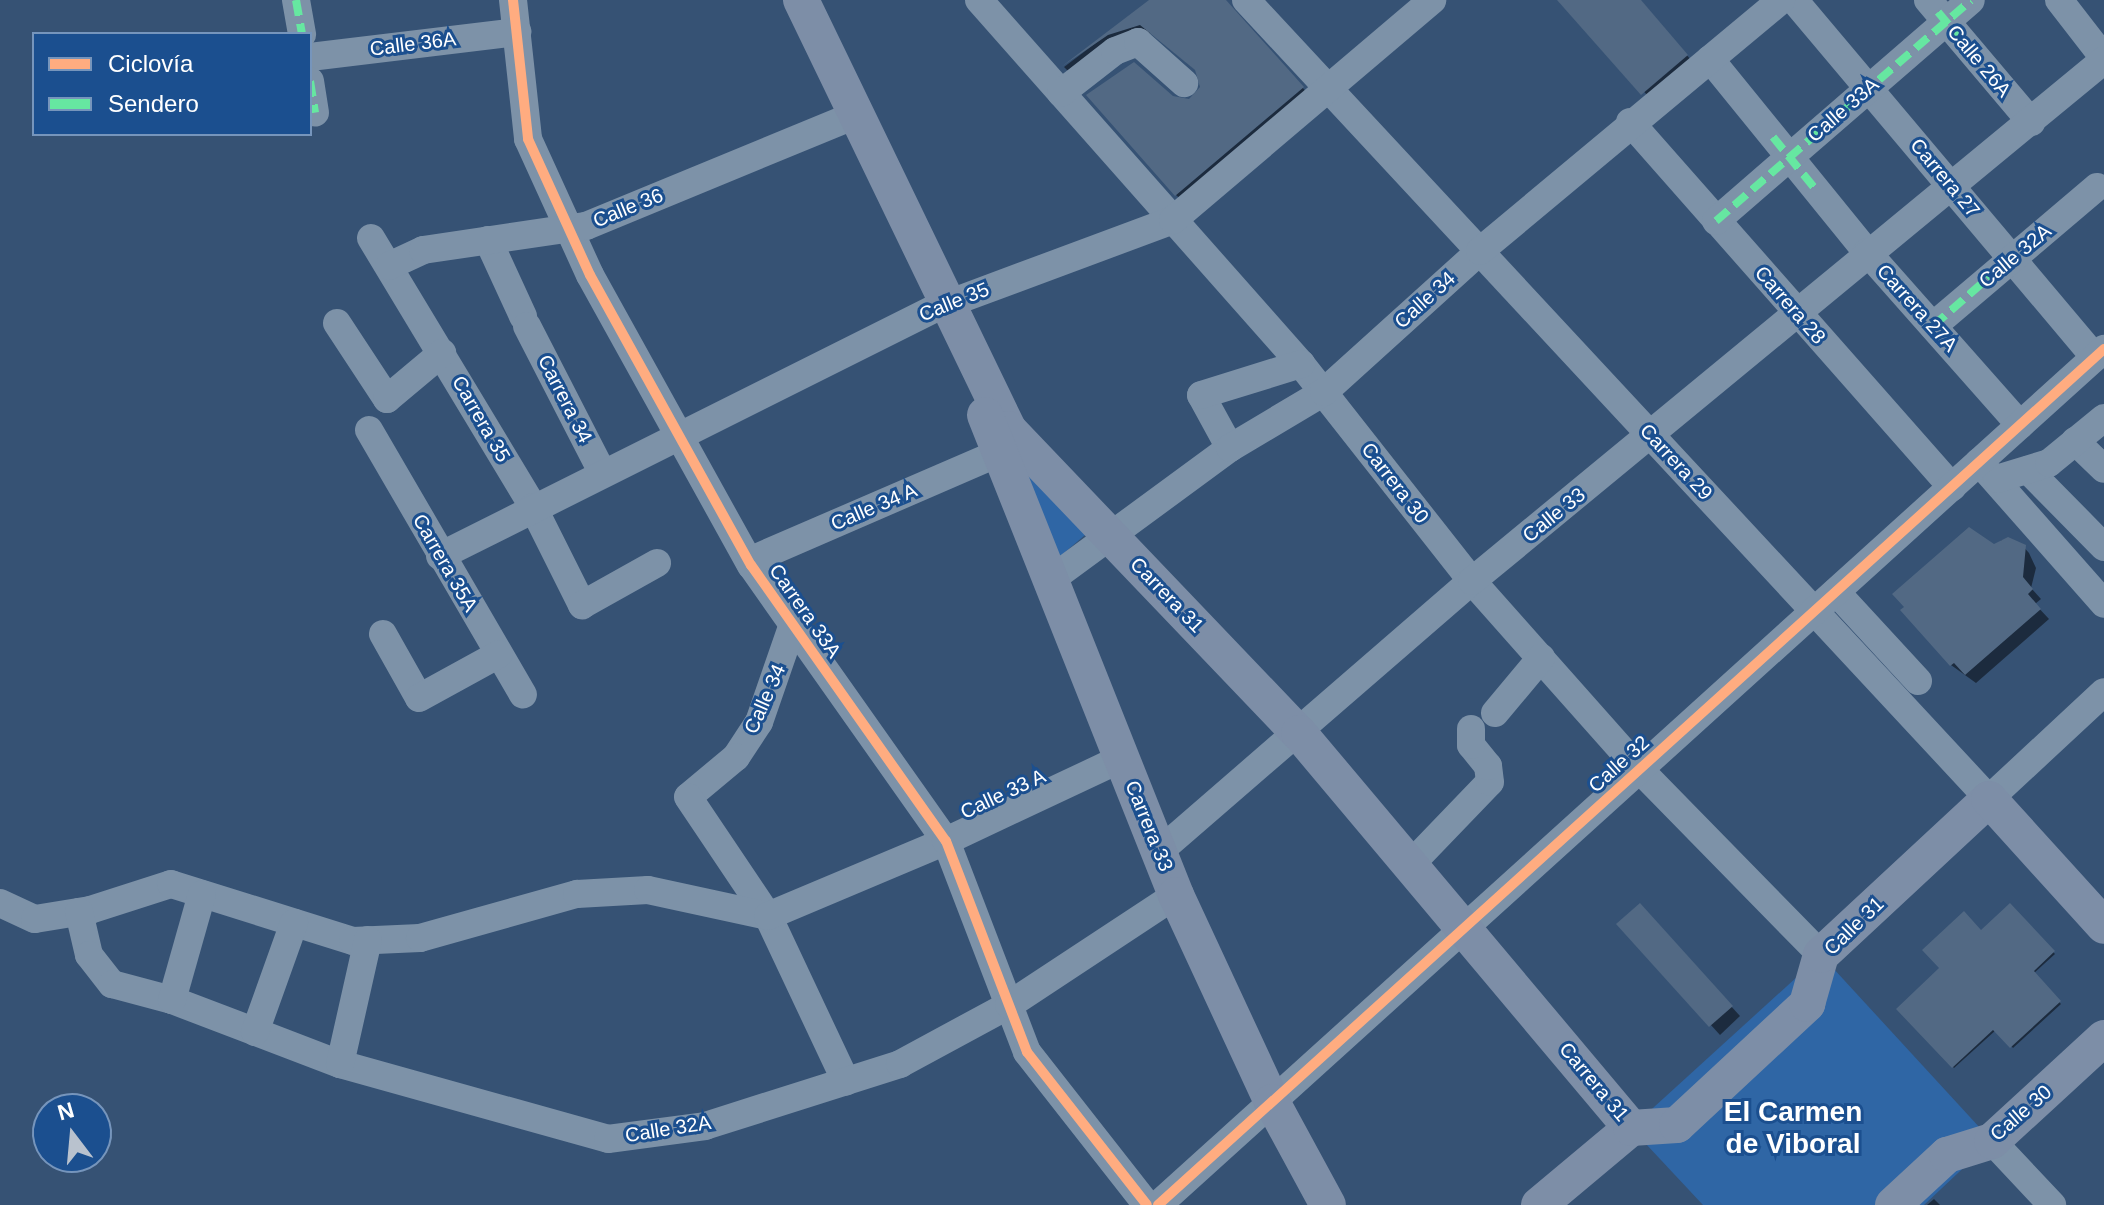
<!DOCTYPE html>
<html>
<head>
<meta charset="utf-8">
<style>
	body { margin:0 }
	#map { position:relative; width:2104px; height:1205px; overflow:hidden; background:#365274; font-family:Helvetica,sans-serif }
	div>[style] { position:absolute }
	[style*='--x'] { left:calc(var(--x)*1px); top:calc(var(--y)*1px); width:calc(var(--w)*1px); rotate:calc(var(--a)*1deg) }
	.green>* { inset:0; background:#2f66a5 }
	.shadow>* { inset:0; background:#0007 }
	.building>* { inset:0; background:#526984 }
	.minor>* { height:28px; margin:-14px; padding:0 14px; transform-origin:14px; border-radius:14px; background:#7d92a8 }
	.major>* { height:36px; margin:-18px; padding:0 18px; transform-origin:18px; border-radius:18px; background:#7d8ea7 }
	.quiet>* { height:8px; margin-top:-4px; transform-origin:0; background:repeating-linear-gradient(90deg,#66e7a1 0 16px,transparent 0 24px) }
	.cycleway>* { height:10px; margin:-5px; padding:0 5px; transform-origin:5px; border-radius:5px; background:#ffac80 }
	span { translate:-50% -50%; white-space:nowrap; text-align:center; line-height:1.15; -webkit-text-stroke:6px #1b4f8f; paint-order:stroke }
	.street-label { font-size:20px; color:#fff }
	.district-label { font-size:28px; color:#fff; font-weight:700 }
	.legend { position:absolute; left:32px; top:32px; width:280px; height:104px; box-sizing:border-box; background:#1b4f8f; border:2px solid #7695bc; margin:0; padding:10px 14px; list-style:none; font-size:24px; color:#fff }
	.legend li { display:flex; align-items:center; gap:16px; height:40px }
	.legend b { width:40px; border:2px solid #7695bc }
	.north { position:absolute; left:32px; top:1093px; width:80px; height:80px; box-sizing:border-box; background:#1b4f8f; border:2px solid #7695bc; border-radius:50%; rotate:344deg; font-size:22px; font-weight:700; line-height:32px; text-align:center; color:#fff }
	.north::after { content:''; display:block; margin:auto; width:28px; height:36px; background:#b9c2ce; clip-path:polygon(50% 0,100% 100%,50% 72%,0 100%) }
</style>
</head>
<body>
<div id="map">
	<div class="green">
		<div style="clip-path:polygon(1018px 456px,1092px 529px,1057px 559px)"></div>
		<div style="clip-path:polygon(1821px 955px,1992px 1141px,1924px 1205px,1703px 1205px,1631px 1128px)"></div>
	</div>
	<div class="shadow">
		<div style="clip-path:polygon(1153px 0,1223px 0,1311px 97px,1186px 204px,1176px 195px,1172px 98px,1189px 101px,1203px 88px,1198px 72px,1151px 33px,1118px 44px,1072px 75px,1064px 67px)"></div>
		<div style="clip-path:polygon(1560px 0,1640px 0,1691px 60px,1648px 96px)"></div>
		<div style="clip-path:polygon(2002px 540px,2020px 543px,2029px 553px,2036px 568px,2031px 588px,2041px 599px,2035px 604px,2049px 619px,1976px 683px,1951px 665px,1994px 546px)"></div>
		<div style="clip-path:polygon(2010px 906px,2055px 954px,2033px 974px,2061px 1004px,2013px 1048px,1996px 1030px,1954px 1068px,1899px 1009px)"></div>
		<div style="clip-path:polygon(1648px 915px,1740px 1016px,1720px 1035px,1619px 924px)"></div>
		<div style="clip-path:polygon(1934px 1199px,1940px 1205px,1927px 1205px)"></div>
	</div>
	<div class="building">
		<div style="clip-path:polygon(1149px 0,1226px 0,1304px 87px,1175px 196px,1086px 95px,1134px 62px,1173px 96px,1189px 99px,1200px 87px,1195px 70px,1140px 25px,1108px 35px,1061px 67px)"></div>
		<div style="clip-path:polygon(1557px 0,1641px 0,1688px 55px,1641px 95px)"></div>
		<div style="clip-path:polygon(1969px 527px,1994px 544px,2008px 537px,2026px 545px,2023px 577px,2033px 589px,2028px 594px,2041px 609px,1965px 675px,1954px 663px,1950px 666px,1900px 610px,1904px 607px,1892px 594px)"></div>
		<div style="clip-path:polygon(1640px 903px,1733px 1006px,1709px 1027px,1616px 924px)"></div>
		<div style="clip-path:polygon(2010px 903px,2055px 951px,2034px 971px,2061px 1001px,2010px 1048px,1993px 1030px,1952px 1068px,1896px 1009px,1939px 968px,1922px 950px,1964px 911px,1981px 930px)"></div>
	</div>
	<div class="minor">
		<div style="--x:296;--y:0;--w:35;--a:80"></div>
		<div style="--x:513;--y:0;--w:140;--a:83.8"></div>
		<div style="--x:528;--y:139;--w:149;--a:65.5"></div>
		<div style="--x:590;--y:275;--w:332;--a:61"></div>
		<div style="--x:751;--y:565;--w:338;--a:54.8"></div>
		<div style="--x:946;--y:841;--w:226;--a:69"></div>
		<div style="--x:1027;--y:1052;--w:194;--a:51.9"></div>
		<div style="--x:979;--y:0;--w:486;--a:48.5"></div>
		<div style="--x:1301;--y:364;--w:276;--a:51.8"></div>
		<div style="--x:1472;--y:581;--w:253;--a:48.4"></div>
		<div style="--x:1640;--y:770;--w:259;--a:45.6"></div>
		<div style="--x:1246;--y:0;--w:1091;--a:47.08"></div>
		<div style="--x:1989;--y:799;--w:157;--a:-42.9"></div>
		<div style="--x:1794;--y:0;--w:467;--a:49.9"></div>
		<div style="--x:1928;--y:0;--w:160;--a:49.8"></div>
		<div style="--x:2059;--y:0;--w:73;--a:52.2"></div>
		<div style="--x:310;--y:57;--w:209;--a:-6.9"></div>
		<div style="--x:1710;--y:59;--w:249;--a:50.9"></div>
		<div style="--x:1867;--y:252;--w:231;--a:48.5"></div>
		<div style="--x:310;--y:81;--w:32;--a:81"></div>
		<div style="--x:1061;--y:93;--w:68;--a:-37.9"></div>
		<div style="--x:1115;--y:51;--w:25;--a:-21"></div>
		<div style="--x:1138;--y:42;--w:62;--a:41.7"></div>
		<div style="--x:1630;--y:122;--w:487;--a:48.6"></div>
		<div style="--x:1716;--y:221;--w:337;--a:-40.9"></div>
		<div style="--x:371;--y:238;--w:314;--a:58.9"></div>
		<div style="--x:533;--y:507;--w:110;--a:63.4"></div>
		<div style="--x:582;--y:605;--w:86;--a:-29.2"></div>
		<div style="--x:488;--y:240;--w:84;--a:65.3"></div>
		<div style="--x:389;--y:266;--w:38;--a:-25"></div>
		<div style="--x:423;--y:250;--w:165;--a:-8.4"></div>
		<div style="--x:586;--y:226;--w:294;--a:-22.4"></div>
		<div style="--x:337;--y:323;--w:91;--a:56.7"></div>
		<div style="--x:387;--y:399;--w:72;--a:-39.9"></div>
		<div style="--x:527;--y:326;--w:164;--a:62.8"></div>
		<div style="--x:1933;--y:326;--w:215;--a:-40.3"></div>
		<div style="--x:369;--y:430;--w:306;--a:59.8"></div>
		<div style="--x:2075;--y:441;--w:40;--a:44"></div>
		<div style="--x:1230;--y:448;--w:60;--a:-118.7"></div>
		<div style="--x:1201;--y:395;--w:105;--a:-17.2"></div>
		<div style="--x:1979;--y:462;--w:189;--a:48.6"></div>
		<div style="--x:2028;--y:470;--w:108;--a:45.4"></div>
		<div style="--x:1997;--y:479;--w:54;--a:-17.1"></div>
		<div style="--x:2049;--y:463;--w:71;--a:-39.3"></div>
		<div style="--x:440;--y:556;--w:552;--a:-26.57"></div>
		<div style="--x:934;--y:309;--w:255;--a:-20.4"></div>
		<div style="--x:1173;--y:220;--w:340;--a:-40.3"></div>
		<div style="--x:749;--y:561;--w:272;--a:-23.4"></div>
		<div style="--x:1053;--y:578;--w:220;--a:-36.3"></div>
		<div style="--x:1230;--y:448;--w:109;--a:-30.8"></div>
		<div style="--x:1324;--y:392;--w:210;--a:-42.1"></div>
		<div style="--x:1480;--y:251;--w:392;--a:-39.8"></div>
		<div style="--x:1836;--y:592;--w:121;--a:47.3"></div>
		<div style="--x:793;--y:624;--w:104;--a:109.1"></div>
		<div style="--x:759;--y:722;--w:42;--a:123.3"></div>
		<div style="--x:736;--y:757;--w:62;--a:140.2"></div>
		<div style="--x:688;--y:797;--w:143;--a:56.1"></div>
		<div style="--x:768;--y:916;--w:183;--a:64.8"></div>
		<div style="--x:383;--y:634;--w:73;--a:60.6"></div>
		<div style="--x:419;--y:698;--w:91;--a:-28.8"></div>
		<div style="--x:1495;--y:713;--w:72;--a:-50.1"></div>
		<div style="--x:1161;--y:850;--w:411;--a:-40.9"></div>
		<div style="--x:1472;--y:581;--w:819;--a:-39.5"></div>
		<div style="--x:1412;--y:863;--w:112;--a:-46.1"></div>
		<div style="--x:1490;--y:782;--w:16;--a:-97"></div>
		<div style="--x:1488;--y:766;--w:27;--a:-129"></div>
		<div style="--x:1471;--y:745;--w:16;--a:-90"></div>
		<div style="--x:0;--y:903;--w:38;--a:25"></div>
		<div style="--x:35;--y:919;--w:56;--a:-9.3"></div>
		<div style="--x:90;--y:910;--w:85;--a:-17.8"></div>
		<div style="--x:171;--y:884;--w:191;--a:17.4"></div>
		<div style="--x:353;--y:941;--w:67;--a:-2.6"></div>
		<div style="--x:420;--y:938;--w:163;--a:-15.7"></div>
		<div style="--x:577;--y:894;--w:71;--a:-3.2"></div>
		<div style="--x:648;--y:890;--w:123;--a:12.2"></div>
		<div style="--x:79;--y:912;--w:44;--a:76.9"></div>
		<div style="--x:89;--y:955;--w:37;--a:52"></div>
		<div style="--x:112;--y:984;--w:62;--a:14.9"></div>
		<div style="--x:172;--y:1000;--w:180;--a:20.9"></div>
		<div style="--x:340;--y:1064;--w:278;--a:15.6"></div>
		<div style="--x:608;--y:1139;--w:98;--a:-7.6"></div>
		<div style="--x:705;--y:1126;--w:205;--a:-17.6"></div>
		<div style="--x:900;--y:1064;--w:124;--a:-28.4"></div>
		<div style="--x:1009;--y:1005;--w:200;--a:-33.4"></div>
		<div style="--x:768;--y:916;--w:193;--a:-22.8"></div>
		<div style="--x:946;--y:841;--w:192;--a:-25.2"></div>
		<div style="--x:172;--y:1000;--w:110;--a:-74.2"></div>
		<div style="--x:255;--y:1032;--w:116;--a:-70.3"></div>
		<div style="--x:340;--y:1064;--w:127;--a:-77.3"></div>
		<div style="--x:1992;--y:1141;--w:88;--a:46.8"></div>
		<div style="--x:1158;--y:1205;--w:1276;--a:-42.14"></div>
	</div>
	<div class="major">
		<div style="--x:801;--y:0;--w:476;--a:64.2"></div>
		<div style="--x:1008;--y:429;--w:421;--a:46.3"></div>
		<div style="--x:1299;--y:733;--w:516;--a:49.95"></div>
		<div style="--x:985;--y:415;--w:517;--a:68.3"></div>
		<div style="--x:1176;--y:895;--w:228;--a:65.1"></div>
		<div style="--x:1272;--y:1102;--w:117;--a:61.5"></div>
		<div style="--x:1539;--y:1205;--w:120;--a:-39.9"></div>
		<div style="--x:1631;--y:1128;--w:46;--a:-3.7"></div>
		<div style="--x:1677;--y:1125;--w:178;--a:-42.9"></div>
		<div style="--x:1807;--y:1004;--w:51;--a:-74.1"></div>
		<div style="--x:1821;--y:955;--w:229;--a:-42.9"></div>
		<div style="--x:1989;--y:799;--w:171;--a:47.8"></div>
		<div style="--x:1893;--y:1205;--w:74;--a:-42.8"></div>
		<div style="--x:1947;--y:1155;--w:47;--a:-17.3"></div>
		<div style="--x:1992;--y:1141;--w:152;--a:-42.6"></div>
	</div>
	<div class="quiet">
		<div style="--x:296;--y:0;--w:35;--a:80"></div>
		<div style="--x:1938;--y:12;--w:35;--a:50"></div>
		<div style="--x:310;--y:81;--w:32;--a:81"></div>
		<div style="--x:1773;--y:137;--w:68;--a:50.9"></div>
		<div style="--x:1716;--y:221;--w:337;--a:-40.9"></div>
		<div style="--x:1933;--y:326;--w:105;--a:-41.1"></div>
	</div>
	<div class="cycleway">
		<div style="--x:513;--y:0;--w:140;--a:83.8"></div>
		<div style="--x:528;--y:139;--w:149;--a:65.5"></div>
		<div style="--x:590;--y:275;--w:332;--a:61"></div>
		<div style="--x:751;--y:565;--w:338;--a:54.8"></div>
		<div style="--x:946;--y:841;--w:226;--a:69"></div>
		<div style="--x:1027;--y:1052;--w:194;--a:51.9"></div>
		<div style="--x:1158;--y:1205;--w:1276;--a:-42.14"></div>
	</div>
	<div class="street-label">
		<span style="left:413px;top:44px;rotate:-7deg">Calle 36A</span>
		<span style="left:1979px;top:61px;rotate:50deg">Calle 26A</span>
		<span style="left:1843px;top:110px;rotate:-41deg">Calle 33A</span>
		<span style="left:1945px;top:178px;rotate:50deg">Carrera 27</span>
		<span style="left:628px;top:208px;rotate:-22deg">Calle 36</span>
		<span style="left:2015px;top:256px;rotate:-40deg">Calle 32A</span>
		<span style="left:1425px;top:300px;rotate:-42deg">Calle 34</span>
		<span style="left:954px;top:302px;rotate:-22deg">Calle 35</span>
		<span style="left:1790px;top:305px;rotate:49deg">Carrera 28</span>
		<span style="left:1917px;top:308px;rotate:48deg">Carrera 27A</span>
		<span style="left:565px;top:399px;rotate:63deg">Carrera 34</span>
		<span style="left:481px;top:419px;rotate:60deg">Carrera 35</span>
		<span style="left:1676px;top:462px;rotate:47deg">Carrera 29</span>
		<span style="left:1395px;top:483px;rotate:52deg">Carrera 30</span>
		<span style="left:874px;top:507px;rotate:-23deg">Calle 34 A</span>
		<span style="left:1554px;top:515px;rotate:-39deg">Calle 33</span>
		<span style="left:445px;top:563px;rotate:60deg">Carrera 35A</span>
		<span style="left:1167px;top:595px;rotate:46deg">Carrera 31</span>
		<span style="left:805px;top:611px;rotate:55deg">Carrera 33A</span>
		<span style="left:765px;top:699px;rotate:-66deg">Calle 34</span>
		<span style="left:1619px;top:764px;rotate:-42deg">Calle 32</span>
		<span style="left:1003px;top:794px;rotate:-25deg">Calle 33 A</span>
		<span style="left:1149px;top:826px;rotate:68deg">Carrera 33</span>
		<span style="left:1854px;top:926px;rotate:-44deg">Calle 31</span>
		<span style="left:1594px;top:1082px;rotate:50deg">Carrera 31</span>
		<span style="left:2021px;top:1113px;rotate:-41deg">Calle 30</span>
		<span style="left:668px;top:1129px;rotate:-9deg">Calle 32A</span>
	</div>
	<div class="district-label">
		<span style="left:1793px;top:1128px">El Carmen<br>de Viboral</span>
	</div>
	<ul class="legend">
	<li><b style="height:10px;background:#ffac80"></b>Ciclovía</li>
	<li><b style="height:10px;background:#66e7a1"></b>Sendero</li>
	</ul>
	<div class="north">N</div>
</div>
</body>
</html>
